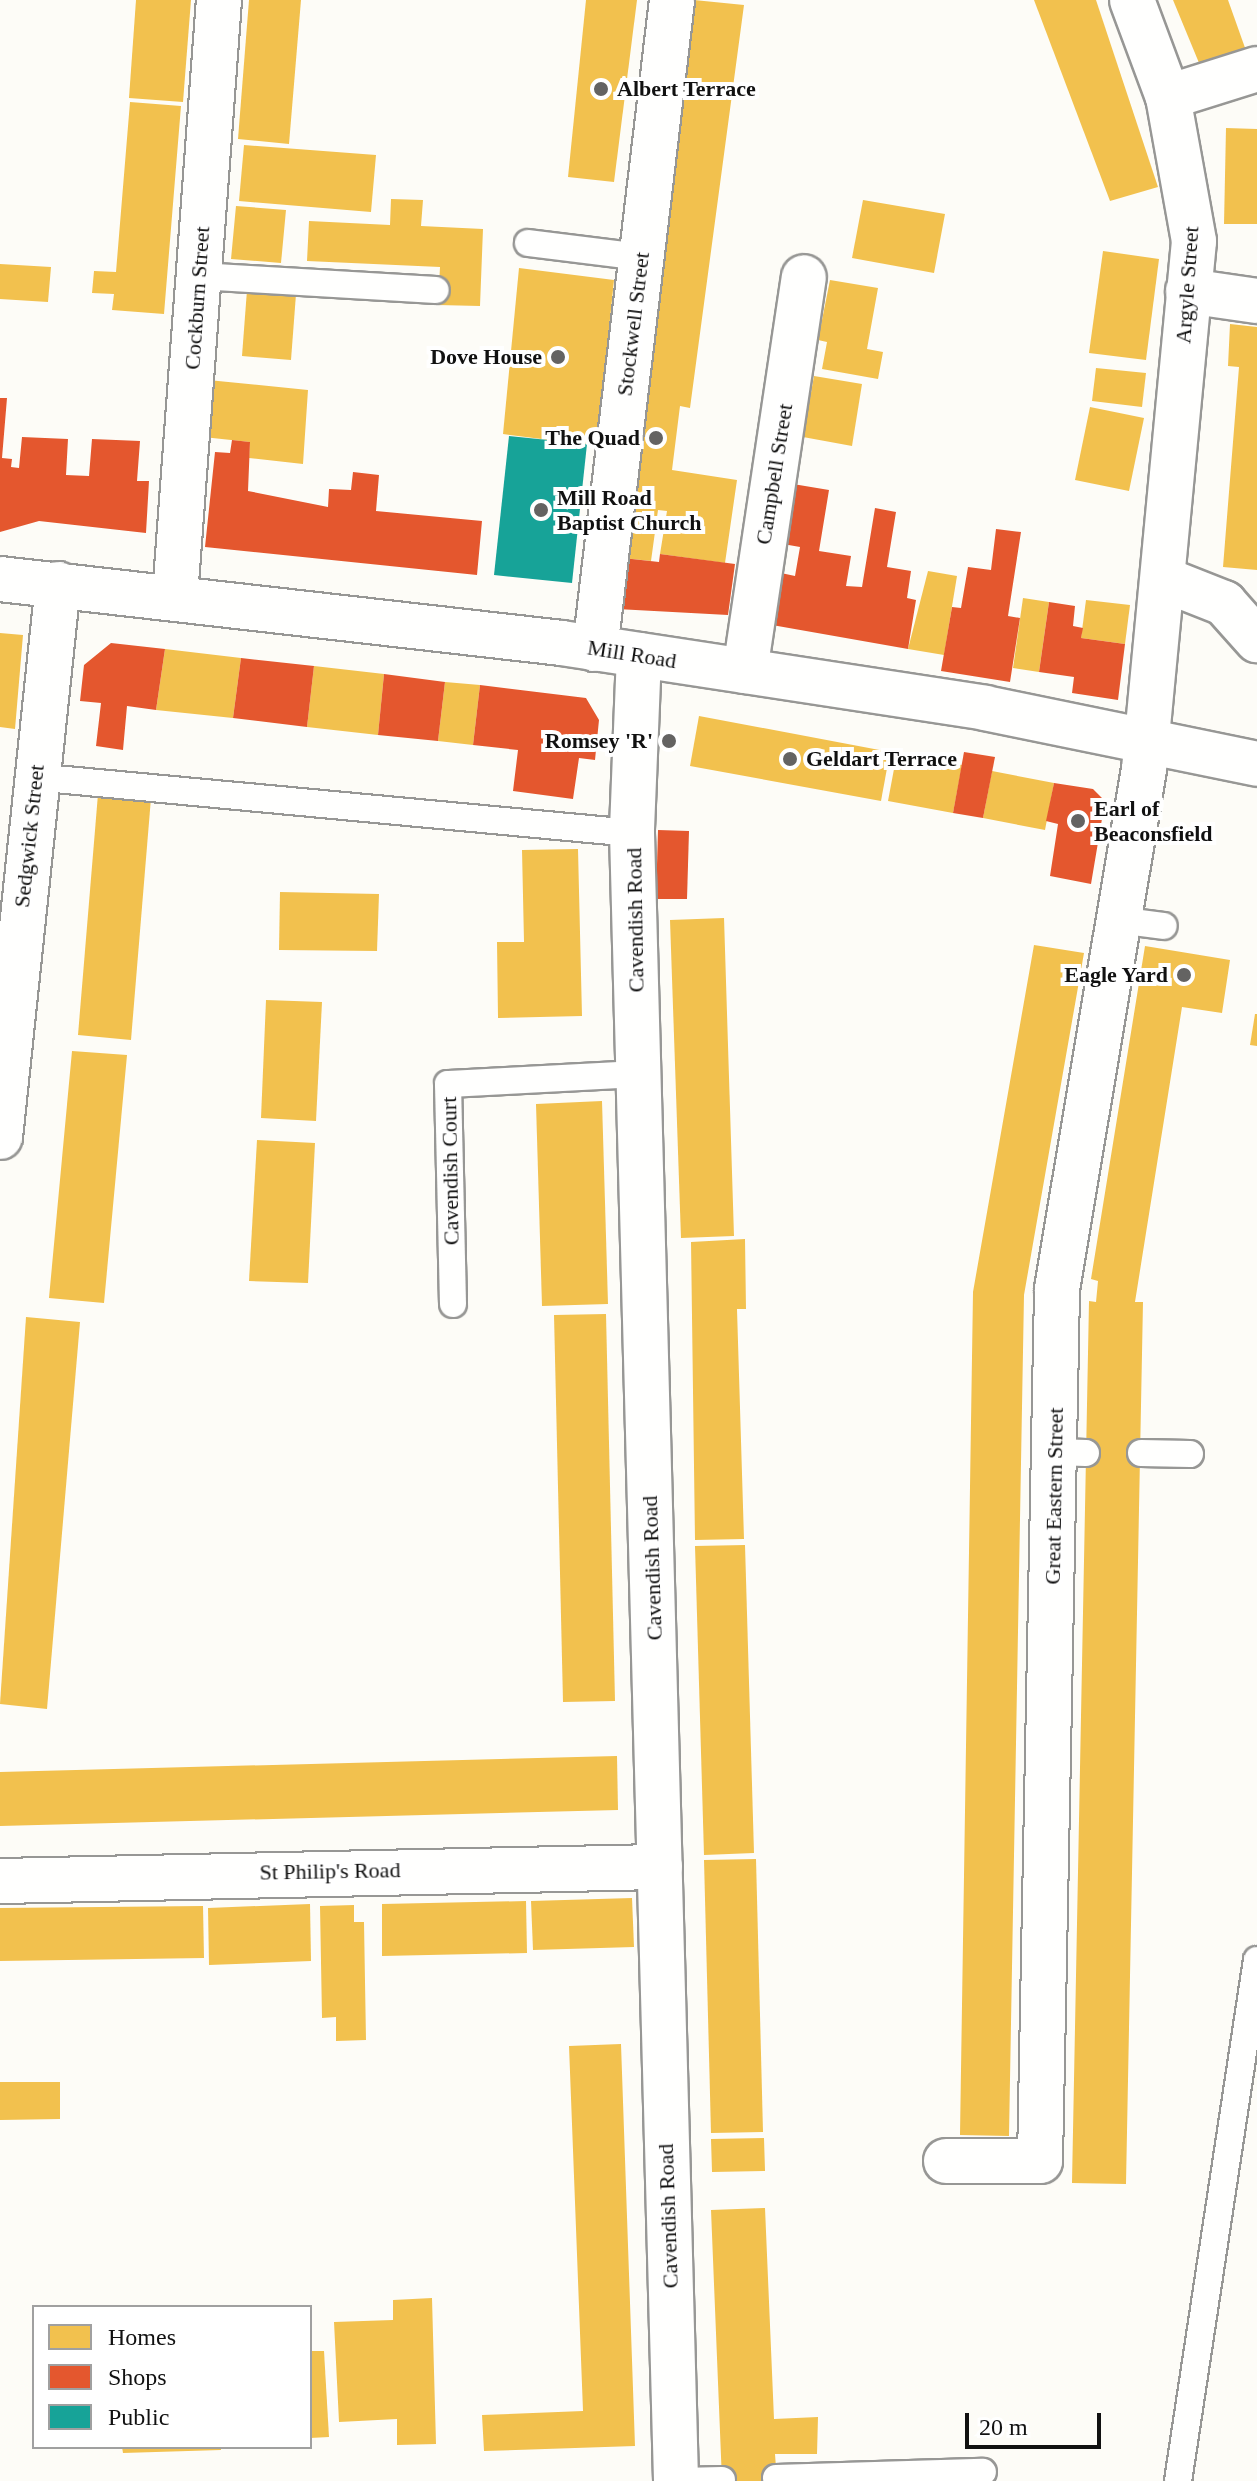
<!DOCTYPE html>
<html>
<head>
<meta charset="utf-8">
<style>
	body { margin:0 }
	#map { position:relative; width:1257px; height:2481px; overflow:hidden; background:#fdfcf7; font-family:Georgia,serif }
	div>[style] { position:absolute }
	[style*='--x'] { left:calc(var(--x)*1px); top:calc(var(--y)*1px); width:calc(var(--w)*1px); rotate:calc(var(--a)*1deg) }
	.homes>* { inset:0; background:#f2c14e }
	.shops>* { inset:0; background:#e4572e }
	.public>* { inset:0; background:#17a398 }
	.roads { filter:drop-shadow(2px 0 #979795) drop-shadow(-2px 0 #979795) drop-shadow(0 2px #979795) drop-shadow(0 -2px #979795) }
	.service>* { height:26px; margin:-13px; padding:0 13px; transform-origin:13px; border-radius:13px; background:#fffffe }
	.minor>* { height:44px; margin:-22px; padding:0 22px; transform-origin:22px; border-radius:22px; background:#fffffe }
	.tertiary>* { height:44px; margin:-22px; padding:0 22px; transform-origin:22px; border-radius:22px; background:#fffffe }
	.dots>* { width:22px; height:22px; translate:-50% -50%; box-sizing:border-box; border:4px solid #fff; border-radius:50% }
	span { translate:-50% -50%; white-space:nowrap; text-align:center; line-height:1.15; -webkit-text-stroke:8px #fff; paint-order:stroke }
	.poi-label { font-size:22px; color:#111; font-weight:700 }
	.left { translate:0 -50%; text-align:left }
	.right { translate:-100% -50%; text-align:right }
	.street-label { font-size:22px; color:#111 }
	.legend { position:absolute; left:32px; top:2305px; width:280px; height:144px; box-sizing:border-box; background:#fff; border:2px solid #a0a0a0; margin:0; padding:10px 14px; list-style:none; font-size:24px; color:#111 }
	.legend li { display:flex; align-items:center; gap:16px; height:40px }
	.legend b { width:40px; border:2px solid #a0a0a0 }
	.scale { position:absolute; left:965px; top:2413px; width:136px; height:36px; box-sizing:border-box; border:4px solid #111; border-top:0; padding-left:10px; font-size:24px; line-height:28px; white-space:nowrap; color:#111; -webkit-text-stroke:6px #fff; paint-order:stroke }
</style>
</head>
<body>
<div id="map">
	<div class="homes">
		<div style="clip-path:polygon(136px 0,191px 0,183px 102px,129px 98px)"></div>
		<div style="clip-path:polygon(249px 0,301px 0,289px 144px,238px 139px)"></div>
		<div style="clip-path:polygon(586px 0,637px 0,614px 182px,568px 177px)"></div>
		<div style="clip-path:polygon(694px 0,744px 5px,690px 408px,680px 406px,672px 470px,737px 480px,725px 563px,660px 554px,667px 511px,658px 510px,651px 561px,623px 558px)"></div>
		<div style="clip-path:polygon(1034px 0,1096px 0,1158px 187px,1110px 201px)"></div>
		<div style="clip-path:polygon(1173px 0,1228px 0,1249px 59px,1204px 75px)"></div>
		<div style="clip-path:polygon(130px 102px,181px 106px,164px 314px,112px 310px,114px 294px,92px 293px,94px 271px,116px 272px)"></div>
		<div style="clip-path:polygon(1226px 128px,1257px 129px,1257px 224px,1224px 224px)"></div>
		<div style="clip-path:polygon(244px 145px,376px 155px,371px 212px,239px 201px)"></div>
		<div style="clip-path:polygon(391px 199px,423px 200px,421px 226px,483px 229px,480px 306px,438px 305px,440px 267px,307px 261px,309px 221px,390px 225px)"></div>
		<div style="clip-path:polygon(863px 200px,945px 214px,934px 273px,852px 258px)"></div>
		<div style="clip-path:polygon(236px 206px,286px 210px,281px 263px,231px 259px)"></div>
		<div style="clip-path:polygon(1103px 251px,1159px 259px,1146px 360px,1089px 353px)"></div>
		<div style="clip-path:polygon(0 264px,51px 267px,48px 302px,0 299px)"></div>
		<div style="clip-path:polygon(519px 268px,614px 280px,597px 446px,503px 434px)"></div>
		<div style="clip-path:polygon(830px 280px,878px 288px,867px 349px,883px 352px,878px 379px,822px 369px,827px 342px,818px 340px)"></div>
		<div style="clip-path:polygon(247px 290px,296px 294px,291px 360px,242px 356px)"></div>
		<div style="clip-path:polygon(1230px 324px,1257px 327px,1257px 570px,1223px 567px,1239px 367px,1228px 366px)"></div>
		<div style="clip-path:polygon(1096px 368px,1146px 373px,1142px 407px,1092px 401px)"></div>
		<div style="clip-path:polygon(814px 376px,862px 384px,852px 446px,803px 437px)"></div>
		<div style="clip-path:polygon(208px 380px,308px 390px,303px 464px,249px 458px,250px 442px,203px 437px)"></div>
		<div style="clip-path:polygon(1090px 407px,1144px 418px,1129px 491px,1075px 480px)"></div>
		<div style="clip-path:polygon(928px 571px,957px 576px,944px 655px,908px 649px)"></div>
		<div style="clip-path:polygon(1023px 598px,1049px 602px,1039px 672px,1013px 668px)"></div>
		<div style="clip-path:polygon(1086px 600px,1130px 605px,1125px 644px,1081px 638px)"></div>
		<div style="clip-path:polygon(0 633px,23px 635px,15px 729px,0 727px)"></div>
		<div style="clip-path:polygon(165px 649px,241px 658px,233px 718px,156px 710px)"></div>
		<div style="clip-path:polygon(314px 666px,384px 674px,378px 735px,307px 727px)"></div>
		<div style="clip-path:polygon(445px 682px,480px 685px,473px 745px,438px 741px)"></div>
		<div style="clip-path:polygon(699px 716px,890px 752px,881px 801px,690px 766px)"></div>
		<div style="clip-path:polygon(897px 753px,962px 765px,953px 813px,888px 801px)"></div>
		<div style="clip-path:polygon(992px 771px,1054px 783px,1045px 830px,983px 818px)"></div>
		<div style="clip-path:polygon(98px 794px,151px 798px,131px 1040px,78px 1035px)"></div>
		<div style="clip-path:polygon(578px 849px,582px 1016px,498px 1018px,497px 942px,524px 942px,522px 850px)"></div>
		<div style="clip-path:polygon(280px 892px,379px 894px,377px 951px,279px 950px)"></div>
		<div style="clip-path:polygon(724px 918px,734px 1236px,681px 1238px,670px 920px)"></div>
		<div style="clip-path:polygon(1034px 945px,1084px 953px,1024px 1295px,1009px 2136px,960px 2135px,973px 1292px)"></div>
		<div style="clip-path:polygon(1145px 946px,1230px 960px,1222px 1013px,1182px 1007px,1135px 1302px,1143px 1302px,1126px 2184px,1072px 2183px,1089px 1301px,1096px 1302px,1098px 1281px,1091px 1279px)"></div>
		<div style="clip-path:polygon(266px 1000px,322px 1002px,316px 1121px,261px 1118px)"></div>
		<div style="clip-path:polygon(1255px 1014px,1257px 1014px,1257px 1046px,1250px 1045px)"></div>
		<div style="clip-path:polygon(72px 1051px,127px 1055px,104px 1303px,49px 1298px)"></div>
		<div style="clip-path:polygon(602px 1101px,608px 1304px,542px 1306px,536px 1104px)"></div>
		<div style="clip-path:polygon(257px 1140px,315px 1143px,308px 1283px,249px 1281px)"></div>
		<div style="clip-path:polygon(745px 1239px,746px 1309px,737px 1309px,744px 1539px,695px 1540px,691px 1242px)"></div>
		<div style="clip-path:polygon(606px 1314px,615px 1701px,563px 1702px,554px 1315px)"></div>
		<div style="clip-path:polygon(26px 1317px,80px 1322px,47px 1709px,0 1704px)"></div>
		<div style="clip-path:polygon(745px 1545px,754px 1853px,704px 1855px,695px 1546px)"></div>
		<div style="clip-path:polygon(617px 1756px,618px 1810px,0 1826px,0 1772px)"></div>
		<div style="clip-path:polygon(756px 1859px,763px 2132px,711px 2133px,704px 1860px)"></div>
		<div style="clip-path:polygon(632px 1898px,634px 1947px,533px 1950px,531px 1901px)"></div>
		<div style="clip-path:polygon(526px 1901px,527px 1953px,382px 1956px,382px 1904px)"></div>
		<div style="clip-path:polygon(310px 1904px,311px 1961px,209px 1965px,208px 1908px)"></div>
		<div style="clip-path:polygon(354px 1905px,354px 1922px,364px 1922px,366px 2040px,336px 2041px,336px 2017px,322px 2018px,320px 1906px)"></div>
		<div style="clip-path:polygon(203px 1906px,204px 1958px,0 1961px,0 1908px)"></div>
		<div style="clip-path:polygon(621px 2044px,635px 2446px,484px 2451px,482px 2415px,583px 2411px,569px 2046px)"></div>
		<div style="clip-path:polygon(0 2082px,60px 2082px,60px 2119px,0 2120px)"></div>
		<div style="clip-path:polygon(764px 2138px,765px 2171px,712px 2172px,711px 2139px)"></div>
		<div style="clip-path:polygon(765px 2208px,774px 2419px,818px 2417px,817px 2454px,775px 2454px,777px 2481px,722px 2481px,711px 2210px)"></div>
		<div style="clip-path:polygon(432px 2298px,436px 2444px,397px 2445px,397px 2419px,339px 2422px,334px 2322px,393px 2320px,393px 2300px)"></div>
		<div style="clip-path:polygon(310px 2351px,324px 2351px,329px 2437px,310px 2438px)"></div>
		<div style="clip-path:polygon(122px 2447px,221px 2447px,221px 2450px,123px 2453px)"></div>
	</div>
	<div class="shops">
		<div style="clip-path:polygon(0 398px,7px 398px,2px 458px,12px 459px,11px 467px,19px 468px,22px 437px,68px 439px,66px 475px,89px 476px,92px 439px,140px 441px,137px 481px,149px 481px,146px 533px,39px 521px,0 532px)"></div>
		<div style="clip-path:polygon(232px 440px,250px 442px,248px 491px,328px 507px,329px 489px,351px 490px,353px 472px,379px 475px,376px 511px,482px 521px,477px 575px,205px 547px,215px 452px,230px 453px)"></div>
		<div style="clip-path:polygon(793px 484px,829px 490px,819px 551px,851px 556px,846px 586px,862px 587px,875px 508px,896px 512px,887px 567px,911px 571px,907px 598px,916px 600px,908px 649px,772px 625px,781px 573px,795px 576px,800px 547px,783px 544px)"></div>
		<div style="clip-path:polygon(996px 529px,1021px 532px,1008px 616px,1020px 618px,1010px 682px,941px 671px,952px 607px,961px 608px,968px 567px,991px 570px)"></div>
		<div style="clip-path:polygon(660px 554px,735px 564px,728px 615px,617px 609px,623px 558px,659px 562px)"></div>
		<div style="clip-path:polygon(1049px 602px,1075px 606px,1073px 626px,1083px 628px,1081px 638px,1125px 644px,1118px 700px,1072px 693px,1074px 677px,1039px 672px)"></div>
		<div style="clip-path:polygon(111px 643px,165px 649px,156px 710px,127px 706px,123px 750px,96px 746px,101px 703px,80px 701px,84px 665px)"></div>
		<div style="clip-path:polygon(241px 658px,314px 666px,307px 727px,233px 718px)"></div>
		<div style="clip-path:polygon(384px 674px,445px 682px,438px 741px,378px 735px)"></div>
		<div style="clip-path:polygon(480px 685px,586px 698px,599px 720px,595px 760px,579px 758px,573px 799px,513px 791px,518px 750px,473px 745px)"></div>
		<div style="clip-path:polygon(964px 752px,995px 757px,983px 818px,953px 813px)"></div>
		<div style="clip-path:polygon(1054px 783px,1093px 789px,1105px 801px,1091px 884px,1050px 876px,1058px 824px,1046px 821px)"></div>
		<div style="clip-path:polygon(658px 830px,689px 831px,687px 899px,656px 899px)"></div>
	</div>
	<div class="public">
		<div style="clip-path:polygon(509px 436px,587px 444px,572px 583px,494px 575px)"></div>
	</div>
	<div class="roads">
		<div class="service">
			<div style="--x:528;--y:243;--w:114;--a:7.1"></div>
			<div style="--x:199;--y:276;--w:237;--a:3.4"></div>
			<div style="--x:34;--y:777;--w:601;--a:5.35"></div>
			<div style="--x:1118;--y:920;--w:46;--a:7.4"></div>
			<div style="--x:453;--y:1304;--w:220;--a:-91.3"></div>
			<div style="--x:448;--y:1084;--w:191;--a:-3"></div>
			<div style="--x:1055;--y:1452;--w:31;--a:2"></div>
			<div style="--x:1141;--y:1453;--w:49;--a:1.2"></div>
			<div style="--x:776;--y:2478;--w:207;--a:-1.7"></div>
			<div style="--x:682;--y:2481;--w:40;--a:-1.4"></div>
			<div style="--x:1178;--y:2481;--w:527;--a:-81.38"></div>
		</div>
		<div class="minor">
			<div style="--x:1168;--y:97;--w:93;--a:-17.5"></div>
			<div style="--x:1188;--y:291;--w:70;--a:8.2"></div>
			<div style="--x:1163;--y:579;--w:66;--a:21.5"></div>
			<div style="--x:1224;--y:603;--w:50;--a:48.3"></div>
			<div style="--x:175;--y:596;--w:598;--a:-85.78"></div>
			<div style="--x:595;--y:649;--w:654;--a:-83.23"></div>
			<div style="--x:639;--y:655;--w:178;--a:92.3"></div>
			<div style="--x:632;--y:833;--w:1649;--a:88.47"></div>
			<div style="--x:745;--y:671;--w:398;--a:-81.5"></div>
			<div style="--x:0;--y:1137;--w:556;--a:-84.01"></div>
			<div style="--x:0;--y:1881;--w:660;--a:-1.22"></div>
			<div style="--x:946;--y:2161;--w:94;--a:0"></div>
			<div style="--x:1040;--y:2161;--w:872;--a:-88.88"></div>
			<div style="--x:1057;--y:1289;--w:527;--a:-80.5"></div>
			<div style="--x:1144;--y:769;--w:530;--a:-84.59"></div>
			<div style="--x:1194;--y:241;--w:146;--a:-100.2"></div>
			<div style="--x:1168;--y:97;--w:103;--a:-110.4"></div>
		</div>
		<div class="tertiary">
			<div style="--x:0;--y:579;--w:566;--a:6.5"></div>
			<div style="--x:562;--y:643;--w:428;--a:8.7"></div>
			<div style="--x:985;--y:708;--w:278;--a:11.6"></div>
		</div>
	</div>
	<div class="dots">
		<div style="left:601px;top:89px;background:#646362"></div>
		<div style="left:558px;top:357px;background:#646362"></div>
		<div style="left:656px;top:438px;background:#646362"></div>
		<div style="left:541px;top:510px;background:#646362"></div>
		<div style="left:669px;top:741px;background:#646362"></div>
		<div style="left:790px;top:759px;background:#646362"></div>
		<div style="left:1078px;top:821px;background:#646362"></div>
		<div style="left:1184px;top:975px;background:#646362"></div>
	</div>
	<div class="poi-label">
		<span class="left" style="left:617px;top:89px">Albert Terrace</span>
		<span class="right" style="left:542px;top:357px">Dove House</span>
		<span class="right" style="left:640px;top:438px">The Quad</span>
		<span class="left" style="left:557px;top:510px">Mill Road<br>Baptist Church</span>
		<span class="right" style="left:653px;top:741px">Romsey 'R'</span>
		<span class="left" style="left:806px;top:759px">Geldart Terrace</span>
		<span class="left" style="left:1094px;top:821px">Earl of<br>Beaconsfield</span>
		<span class="right" style="left:1168px;top:975px">Eagle Yard</span>
	</div>
	<div class="street-label">
		<span style="left:1187px;top:285px;rotate:-86deg">Argyle Street</span>
		<span style="left:197px;top:298px;rotate:-86deg">Cockburn Street</span>
		<span style="left:633px;top:324px;rotate:-83deg">Stockwell Street</span>
		<span style="left:774px;top:474px;rotate:-81deg">Campbell Street</span>
		<span style="left:632px;top:654px;rotate:9deg">Mill Road</span>
		<span style="left:29px;top:836px;rotate:-84deg">Sedgwick Street</span>
		<span style="left:635px;top:920px;rotate:-91deg">Cavendish Road</span>
		<span style="left:450px;top:1171px;rotate:-91deg">Cavendish Court</span>
		<span style="left:1054px;top:1496px;rotate:-89deg">Great Eastern Street</span>
		<span style="left:652px;top:1568px;rotate:-92deg">Cavendish Road</span>
		<span style="left:330px;top:1871px;rotate:-1deg">St Philip's Road</span>
		<span style="left:668px;top:2216px;rotate:-92deg">Cavendish Road</span>
	</div>
	<ul class="legend">
	<li><b style="height:22px;background:#f2c14e"></b>Homes</li>
	<li><b style="height:22px;background:#e4572e"></b>Shops</li>
	<li><b style="height:22px;background:#17a398"></b>Public</li>
	</ul>
	<div class="scale">20 m</div>
</div>
</body>
</html>
